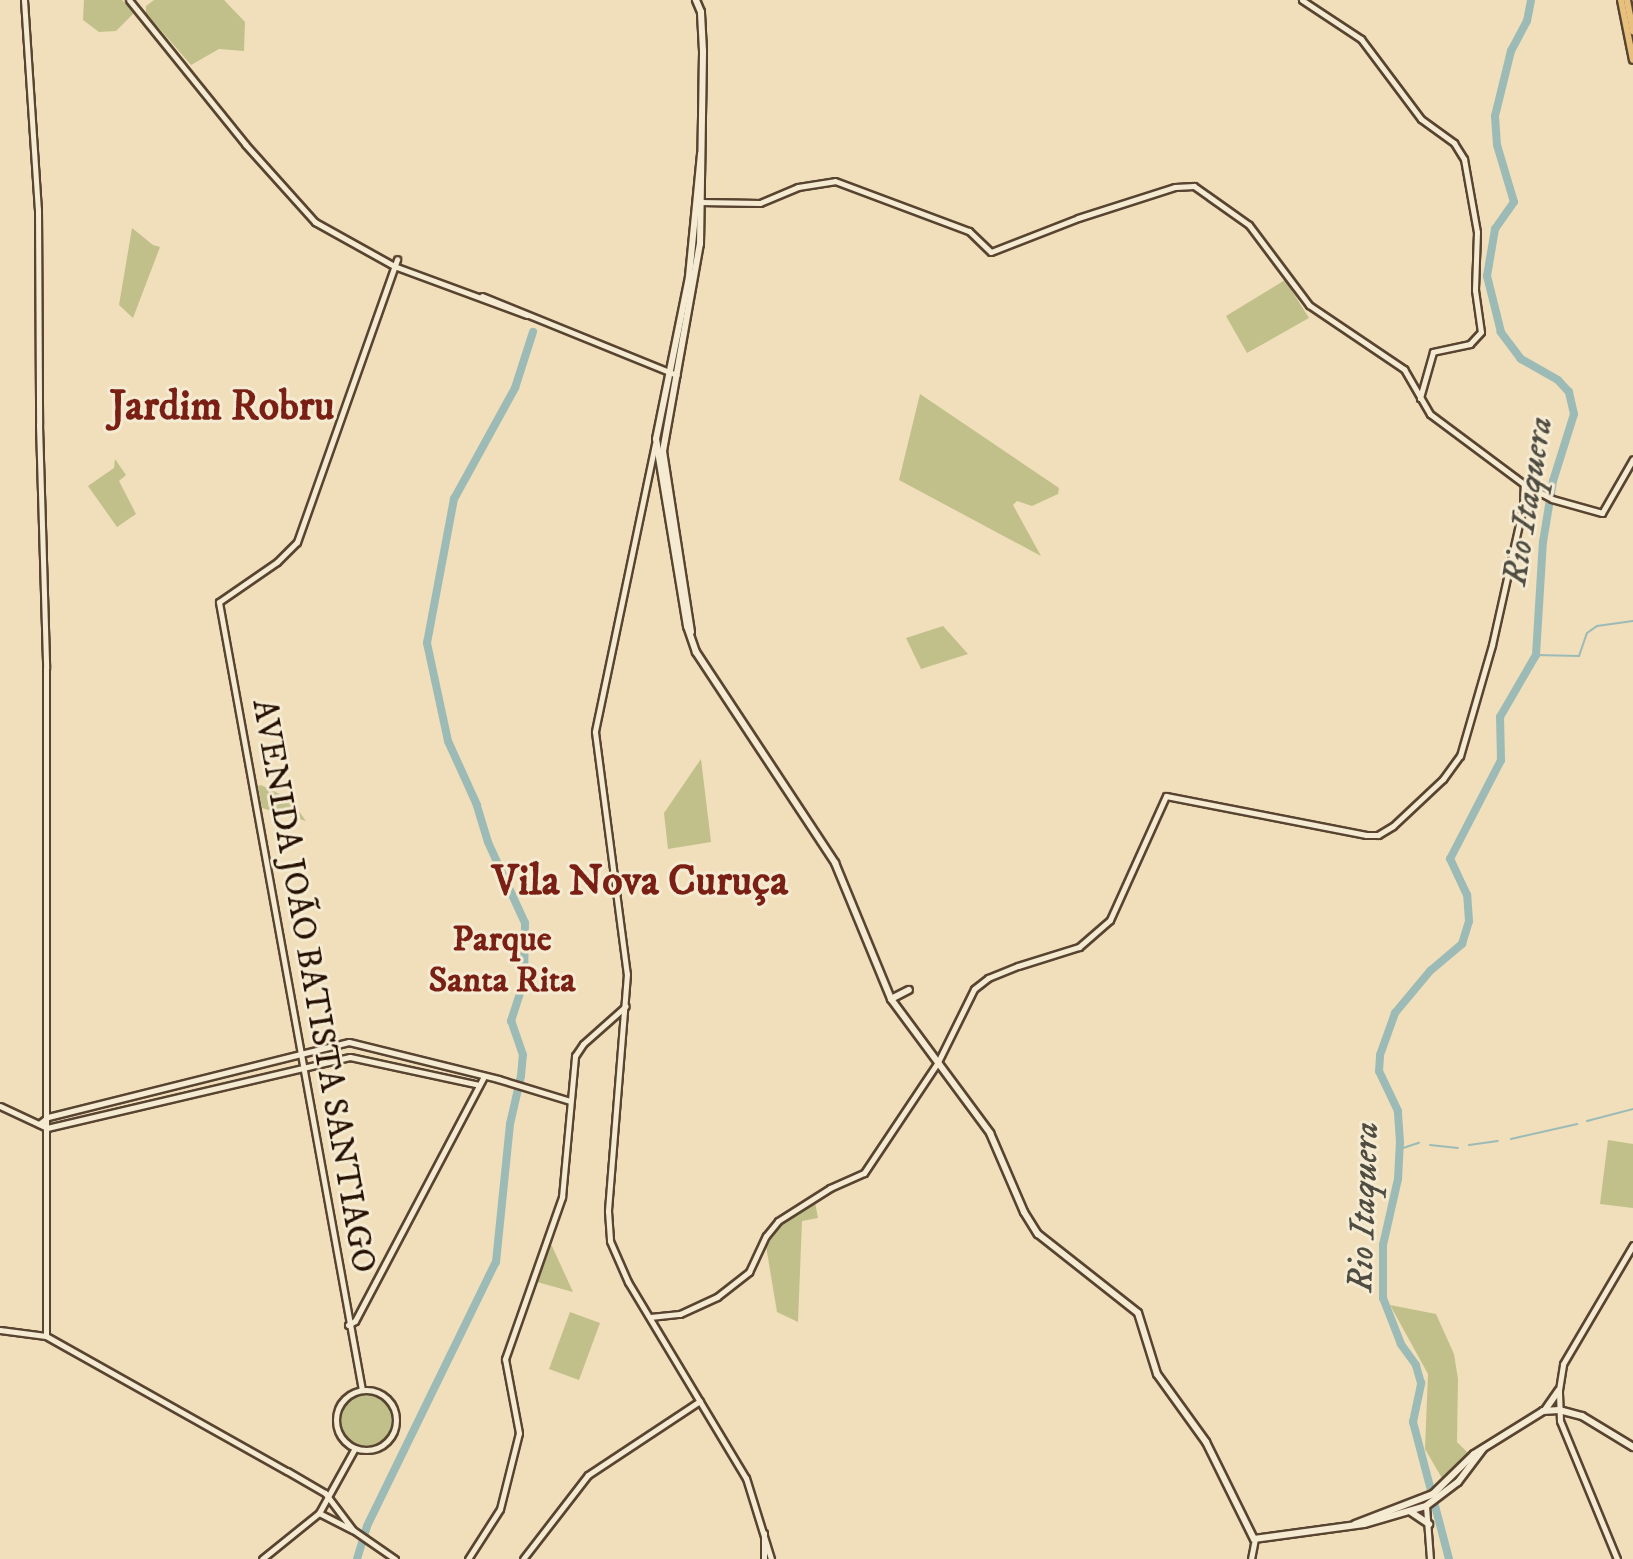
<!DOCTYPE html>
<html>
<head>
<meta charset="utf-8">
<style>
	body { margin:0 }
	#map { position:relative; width:1633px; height:1559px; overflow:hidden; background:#f0dfba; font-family:"IM FELL DW Pica",serif }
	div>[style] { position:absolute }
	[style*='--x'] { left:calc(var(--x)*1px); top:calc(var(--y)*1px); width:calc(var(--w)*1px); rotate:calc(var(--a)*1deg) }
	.green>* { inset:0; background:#c1c08a }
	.round { border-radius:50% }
	.stream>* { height:2px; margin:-1px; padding:0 1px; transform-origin:1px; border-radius:1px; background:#9cbbb6 }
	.river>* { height:8px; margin:-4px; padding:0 4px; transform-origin:4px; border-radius:4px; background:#9cbbb6 }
	.roads { filter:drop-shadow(2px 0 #584430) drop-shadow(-2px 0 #584430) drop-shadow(0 2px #584430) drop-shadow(0 -2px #584430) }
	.tertiary>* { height:5px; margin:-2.5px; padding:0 2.5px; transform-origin:2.5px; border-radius:2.5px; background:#f5ead2 }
	.tertiary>.ring { margin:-2.5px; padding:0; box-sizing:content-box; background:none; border:5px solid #f5ead2; border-radius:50% }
	.secondary>* { height:6px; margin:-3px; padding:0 3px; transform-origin:3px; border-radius:3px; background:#f5ead2 }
	.primary>* { height:6px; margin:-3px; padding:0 3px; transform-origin:3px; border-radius:3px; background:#e8c07d }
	span { translate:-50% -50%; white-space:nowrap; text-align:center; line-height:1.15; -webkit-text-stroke:6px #f5ead2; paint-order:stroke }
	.street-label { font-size:34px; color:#251002 }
	.water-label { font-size:36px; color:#4f4c41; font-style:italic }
	.neighbourhood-label { font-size:36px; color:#7a1f14; font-weight:700 }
	.district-label { font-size:42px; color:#7a1f14; font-weight:700 }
</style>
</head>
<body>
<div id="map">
	<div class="green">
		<div style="clip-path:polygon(84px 0,122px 0,134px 13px,116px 31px,99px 32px,83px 20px)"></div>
		<div style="clip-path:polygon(154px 0,224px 0,245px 22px,244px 51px,219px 49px,191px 65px,146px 13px,146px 6px)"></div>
		<div style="clip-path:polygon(132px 228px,153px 245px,160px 247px,133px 318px,119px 305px)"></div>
		<div style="clip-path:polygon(1285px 280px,1309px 318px,1247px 353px,1226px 316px)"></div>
		<div style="clip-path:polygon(920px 394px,1059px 488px,1058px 494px,1032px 506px,1017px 501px,1013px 505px,1041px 556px,899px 480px)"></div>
		<div style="clip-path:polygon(115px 459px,126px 475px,119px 481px,136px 514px,117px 527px,88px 486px,114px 468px)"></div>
		<div style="clip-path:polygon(943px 626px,968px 654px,921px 669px,906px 638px)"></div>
		<div style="clip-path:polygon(701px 759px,711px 842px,668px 849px,664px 813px)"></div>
		<div style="clip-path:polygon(261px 785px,290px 799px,306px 821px,262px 808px,258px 786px)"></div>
		<div style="clip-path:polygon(1608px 1140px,1633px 1144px,1633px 1208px,1600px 1204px)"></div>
		<div style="clip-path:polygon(815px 1202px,818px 1218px,802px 1221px,798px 1322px,777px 1312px,766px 1246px,786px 1220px)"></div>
		<div style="clip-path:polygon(550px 1245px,552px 1246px,573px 1292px,537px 1282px)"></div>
		<div style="clip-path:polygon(1390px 1305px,1436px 1314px,1454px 1354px,1458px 1379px,1457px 1442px,1469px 1454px,1443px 1480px,1425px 1449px,1428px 1374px)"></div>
		<div style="clip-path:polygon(570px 1312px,600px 1323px,579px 1380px,549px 1369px)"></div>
		<div class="round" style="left:340px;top:1394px;width:52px;height:52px"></div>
	</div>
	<div class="stream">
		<div style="--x:1536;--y:655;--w:43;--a:1.3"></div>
		<div style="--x:1579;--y:656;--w:24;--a:-71"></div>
		<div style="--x:1587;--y:633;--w:12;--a:-35"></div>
		<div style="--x:1597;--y:626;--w:36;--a:-8"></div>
		<div style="--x:1587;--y:1121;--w:48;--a:-14.6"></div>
		<div style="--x:1511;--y:1139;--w:68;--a:-12.8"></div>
		<div style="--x:1430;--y:1145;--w:28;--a:6"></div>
		<div style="--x:1469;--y:1145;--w:29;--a:-8"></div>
		<div style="--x:1400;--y:1149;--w:20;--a:-18"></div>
	</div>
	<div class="river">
		<div style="--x:357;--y:1559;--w:34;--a:-73"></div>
		<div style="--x:367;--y:1526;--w:294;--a:-64"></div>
		<div style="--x:496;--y:1262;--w:139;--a:-84.2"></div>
		<div style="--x:510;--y:1124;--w:49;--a:-77.1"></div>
		<div style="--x:521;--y:1076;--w:21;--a:-85"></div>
		<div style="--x:523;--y:1055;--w:36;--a:-109"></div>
		<div style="--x:511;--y:1021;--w:42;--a:-72"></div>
		<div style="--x:524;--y:981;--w:58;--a:-89"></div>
		<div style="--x:525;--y:923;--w:89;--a:-114.6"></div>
		<div style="--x:488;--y:842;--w:39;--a:-107"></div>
		<div style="--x:477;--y:805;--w:70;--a:-114.4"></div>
		<div style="--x:448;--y:741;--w:100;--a:-102.1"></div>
		<div style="--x:427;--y:643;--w:147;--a:-79.4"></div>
		<div style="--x:454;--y:499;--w:127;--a:-61.2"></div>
		<div style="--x:515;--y:388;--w:59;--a:-72.2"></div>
		<div style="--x:1449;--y:1559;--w:142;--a:-104.7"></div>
		<div style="--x:1413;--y:1422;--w:40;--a:-78"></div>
		<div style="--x:1421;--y:1383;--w:19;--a:-106"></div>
		<div style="--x:1416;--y:1365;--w:26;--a:-126"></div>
		<div style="--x:1401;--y:1344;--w:49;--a:-111.4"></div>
		<div style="--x:1383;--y:1298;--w:53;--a:-90"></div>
		<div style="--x:1383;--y:1245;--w:68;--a:-77.2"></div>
		<div style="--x:1398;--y:1179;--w:37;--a:-87"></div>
		<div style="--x:1400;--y:1142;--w:31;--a:-94"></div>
		<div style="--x:1398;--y:1111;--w:44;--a:-115.4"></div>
		<div style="--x:1379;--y:1071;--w:16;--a:-86"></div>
		<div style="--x:1380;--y:1055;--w:45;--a:-70.3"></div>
		<div style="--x:1395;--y:1013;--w:55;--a:-50.2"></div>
		<div style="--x:1430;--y:971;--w:42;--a:-40.2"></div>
		<div style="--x:1462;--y:944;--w:24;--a:-73"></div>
		<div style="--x:1469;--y:921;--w:26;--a:-94"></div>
		<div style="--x:1467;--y:895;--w:40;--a:-115"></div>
		<div style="--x:1450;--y:859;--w:111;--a:-62.7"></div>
		<div style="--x:1501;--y:760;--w:43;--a:-91.3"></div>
		<div style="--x:1500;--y:717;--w:72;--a:-59.9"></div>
		<div style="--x:1536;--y:655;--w:113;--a:-86.5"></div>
		<div style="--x:1543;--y:542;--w:62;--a:-80.7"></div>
		<div style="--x:1553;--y:481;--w:70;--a:-72.6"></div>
		<div style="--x:1574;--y:414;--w:23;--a:-103"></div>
		<div style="--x:1569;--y:392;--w:16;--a:-133"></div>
		<div style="--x:1558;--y:380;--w:43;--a:-150.4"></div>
		<div style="--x:1521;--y:359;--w:34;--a:-127"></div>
		<div style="--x:1501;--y:332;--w:58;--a:-104"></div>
		<div style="--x:1487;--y:276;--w:48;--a:-80.3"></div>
		<div style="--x:1495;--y:229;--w:33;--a:-55"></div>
		<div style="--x:1514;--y:202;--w:59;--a:-106.6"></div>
		<div style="--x:1497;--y:145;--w:29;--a:-94"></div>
		<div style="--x:1495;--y:116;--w:67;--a:-76.2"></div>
		<div style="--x:1511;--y:51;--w:34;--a:-62"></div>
		<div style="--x:1527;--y:21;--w:21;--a:-79"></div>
	</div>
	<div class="roads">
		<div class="tertiary">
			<div style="--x:24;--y:0;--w:209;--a:86.2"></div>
			<div style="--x:38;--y:209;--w:216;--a:89.7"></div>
			<div style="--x:39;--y:425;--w:243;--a:88.3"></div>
			<div style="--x:46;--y:668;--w:668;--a:90"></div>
			<div style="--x:129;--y:0;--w:185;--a:51.1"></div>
			<div style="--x:245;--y:144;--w:105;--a:48.1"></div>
			<div style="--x:315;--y:222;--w:90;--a:29.1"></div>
			<div style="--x:394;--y:266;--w:142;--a:20.2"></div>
			<div style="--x:1302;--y:0;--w:71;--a:33.5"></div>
			<div style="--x:1361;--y:39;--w:100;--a:53.1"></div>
			<div style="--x:1421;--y:119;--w:41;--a:36"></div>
			<div style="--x:1454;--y:143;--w:19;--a:58"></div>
			<div style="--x:1464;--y:159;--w:74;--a:79.9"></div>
			<div style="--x:1477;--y:232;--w:58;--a:92"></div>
			<div style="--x:1475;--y:290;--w:42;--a:81.9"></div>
			<div style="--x:1481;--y:332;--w:16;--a:133"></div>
			<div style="--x:1470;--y:344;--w:38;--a:168"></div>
			<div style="--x:1433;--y:352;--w:48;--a:105.8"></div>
			<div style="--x:700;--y:202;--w:60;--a:1"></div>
			<div style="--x:760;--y:203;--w:41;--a:-22.8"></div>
			<div style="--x:798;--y:187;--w:37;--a:-9"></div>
			<div style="--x:835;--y:181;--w:143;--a:20.5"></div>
			<div style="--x:969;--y:231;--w:30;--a:44"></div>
			<div style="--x:991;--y:252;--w:93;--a:-21.3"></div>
			<div style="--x:1078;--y:218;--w:102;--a:-17.7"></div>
			<div style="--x:1175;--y:187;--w:19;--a:-3"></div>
			<div style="--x:1194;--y:186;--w:67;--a:35.3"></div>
			<div style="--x:1249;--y:225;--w:100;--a:53.1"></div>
			<div style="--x:1309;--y:305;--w:115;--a:34"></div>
			<div style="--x:1404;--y:369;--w:52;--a:60"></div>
			<div style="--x:1430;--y:414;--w:117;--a:36.7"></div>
			<div style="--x:1524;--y:484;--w:32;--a:28"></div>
			<div style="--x:1552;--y:499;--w:52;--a:15.6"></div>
			<div style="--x:1602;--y:513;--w:62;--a:-60.1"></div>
			<div style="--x:482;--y:296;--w:210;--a:22.1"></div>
			<div style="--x:655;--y:444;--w:294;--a:101.8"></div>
			<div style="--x:595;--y:732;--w:244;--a:82.5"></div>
			<div style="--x:627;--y:974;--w:238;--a:94.6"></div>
			<div style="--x:608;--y:1211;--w:30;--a:86"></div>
			<div style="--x:610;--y:1241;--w:45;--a:66.3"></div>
			<div style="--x:628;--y:1282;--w:229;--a:59"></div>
			<div style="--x:746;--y:1478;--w:85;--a:72.8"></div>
			<div style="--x:1523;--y:508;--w:24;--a:-88"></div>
			<div style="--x:0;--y:1106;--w:52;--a:25.1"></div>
			<div style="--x:47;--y:1128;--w:311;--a:-13.2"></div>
			<div style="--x:350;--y:1057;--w:132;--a:12.2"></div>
			<div style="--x:39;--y:1124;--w:11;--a:-38"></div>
			<div style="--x:48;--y:1117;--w:310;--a:-14"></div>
			<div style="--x:349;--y:1042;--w:154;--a:13.9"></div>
			<div style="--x:498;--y:1079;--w:75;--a:17"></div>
			<div style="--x:650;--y:1317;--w:30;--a:-6"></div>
			<div style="--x:680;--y:1314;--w:41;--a:-24.7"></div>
			<div style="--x:717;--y:1297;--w:41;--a:-38"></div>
			<div style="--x:749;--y:1272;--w:40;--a:-65"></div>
			<div style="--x:766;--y:1236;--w:19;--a:-51"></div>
			<div style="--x:778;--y:1221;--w:62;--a:-32.4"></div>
			<div style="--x:830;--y:1188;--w:37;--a:-24"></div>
			<div style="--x:864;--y:1173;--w:133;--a:-56.3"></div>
			<div style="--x:938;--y:1062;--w:81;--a:-63.7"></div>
			<div style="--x:974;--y:989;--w:18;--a:-38"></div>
			<div style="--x:988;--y:978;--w:32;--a:-22"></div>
			<div style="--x:1018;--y:966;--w:64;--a:-17.3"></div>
			<div style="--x:1079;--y:947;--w:41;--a:-41.1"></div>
			<div style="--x:1110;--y:920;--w:136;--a:-65.7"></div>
			<div style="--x:1166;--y:796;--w:204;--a:11"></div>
			<div style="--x:1366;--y:835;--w:12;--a:0"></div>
			<div style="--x:1378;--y:835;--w:17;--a:-31"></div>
			<div style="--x:1393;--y:826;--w:69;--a:-43.2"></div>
			<div style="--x:1443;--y:779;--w:29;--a:-54"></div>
			<div style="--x:1460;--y:756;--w:116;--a:-73.9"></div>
			<div style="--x:1492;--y:645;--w:133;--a:-77.4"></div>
			<div style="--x:1521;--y:515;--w:16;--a:-60"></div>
			<div style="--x:1529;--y:501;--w:13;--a:-32"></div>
			<div style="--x:348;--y:1325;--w:8;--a:-30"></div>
			<div style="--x:355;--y:1321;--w:277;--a:-62.2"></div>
			<div style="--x:0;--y:1330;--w:46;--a:7.4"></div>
			<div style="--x:46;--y:1336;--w:276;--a:29.3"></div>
			<div style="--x:287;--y:1471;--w:44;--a:30.1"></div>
			<div style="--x:325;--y:1493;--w:46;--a:52.9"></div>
			<div class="ring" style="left:336px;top:1390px;width:55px;height:55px"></div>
			<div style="--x:362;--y:1390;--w:801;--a:-100.29"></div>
			<div style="--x:219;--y:602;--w:70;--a:-34.6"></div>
			<div style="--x:277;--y:562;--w:28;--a:-45"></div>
			<div style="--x:297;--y:542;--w:300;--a:-70.5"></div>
			<div style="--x:1426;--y:1506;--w:53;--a:85.7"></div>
			<div style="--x:319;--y:1513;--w:38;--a:27"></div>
			<div style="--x:353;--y:1530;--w:51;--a:34.6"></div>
			<div style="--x:764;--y:1533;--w:26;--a:90"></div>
			<div style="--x:262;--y:1559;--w:73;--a:-38.9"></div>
			<div style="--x:319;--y:1513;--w:74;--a:-61"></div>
			<div style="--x:468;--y:1559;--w:59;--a:-57.4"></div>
			<div style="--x:500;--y:1509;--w:78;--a:-76"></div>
			<div style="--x:519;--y:1433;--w:75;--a:-100.7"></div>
			<div style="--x:505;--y:1359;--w:172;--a:-70.6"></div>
			<div style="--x:562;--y:1197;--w:142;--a:-84.7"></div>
			<div style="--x:575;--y:1056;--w:14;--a:-56"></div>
			<div style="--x:583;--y:1044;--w:57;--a:-41.5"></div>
			<div style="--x:523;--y:1559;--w:106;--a:-52.3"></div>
			<div style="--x:588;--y:1475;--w:134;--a:-33.5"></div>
			<div style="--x:1251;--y:1559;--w:20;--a:-79"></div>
			<div style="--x:1617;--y:1559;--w:149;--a:-112.4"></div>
			<div style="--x:1560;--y:1421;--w:31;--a:-92"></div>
			<div style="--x:1559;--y:1390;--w:26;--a:-81"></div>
			<div style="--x:1563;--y:1364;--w:138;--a:-59.5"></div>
		</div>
		<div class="secondary">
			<div style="--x:701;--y:154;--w:124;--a:95.6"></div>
			<div style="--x:689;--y:277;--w:165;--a:101.5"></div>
			<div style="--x:656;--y:439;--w:190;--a:80.6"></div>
			<div style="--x:687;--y:626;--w:28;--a:71"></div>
			<div style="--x:696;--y:652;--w:253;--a:56.6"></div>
			<div style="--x:835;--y:863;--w:147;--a:67.6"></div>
			<div style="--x:891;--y:999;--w:167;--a:53.5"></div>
			<div style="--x:990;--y:1133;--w:86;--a:66.7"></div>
			<div style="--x:1024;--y:1212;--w:26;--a:58"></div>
			<div style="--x:1038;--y:1234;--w:127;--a:38.3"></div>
			<div style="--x:1138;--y:1313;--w:64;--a:72.7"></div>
			<div style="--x:1157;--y:1374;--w:84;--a:54.2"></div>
			<div style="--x:1206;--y:1442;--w:108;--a:63.7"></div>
			<div style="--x:1254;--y:1539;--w:111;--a:-7.8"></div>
			<div style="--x:1364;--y:1524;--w:65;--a:-16.2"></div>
			<div style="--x:1426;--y:1506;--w:40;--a:-37"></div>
			<div style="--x:1458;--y:1482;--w:41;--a:-52.9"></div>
			<div style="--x:691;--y:632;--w:183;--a:-98.8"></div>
			<div style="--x:663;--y:451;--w:210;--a:-79.9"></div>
			<div style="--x:700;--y:244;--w:193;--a:-89.1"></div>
			<div style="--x:703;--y:51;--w:39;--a:-93"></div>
			<div style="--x:701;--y:12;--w:13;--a:-113"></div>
			<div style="--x:891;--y:999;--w:20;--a:-27"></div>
			<div style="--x:1545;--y:1410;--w:24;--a:-55"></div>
			<div style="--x:1411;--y:1512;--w:22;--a:34"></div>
			<div style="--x:1355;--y:1524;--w:84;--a:-21"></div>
			<div style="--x:1433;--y:1494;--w:57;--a:-44.3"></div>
			<div style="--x:1474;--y:1454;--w:81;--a:-31.9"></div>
			<div style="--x:1543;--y:1411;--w:16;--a:-4"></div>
			<div style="--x:1559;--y:1410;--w:24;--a:15"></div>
			<div style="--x:1582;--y:1416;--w:60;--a:31.3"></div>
		</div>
		<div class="primary">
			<div style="--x:1621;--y:0;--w:61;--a:78.7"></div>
			<div style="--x:1627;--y:0;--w:32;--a:79"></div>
		</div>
	</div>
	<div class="street-label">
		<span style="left:313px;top:986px;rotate:80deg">AVENIDA JOÃO BATISTA SANTIAGO</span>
	</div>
	<div class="water-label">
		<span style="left:1528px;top:501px;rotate:-81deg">Rio Itaquera</span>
		<span style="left:1364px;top:1207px;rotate:-88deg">Rio Itaquera</span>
	</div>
	<div class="neighbourhood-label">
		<span style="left:502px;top:960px">Parque<br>Santa Rita</span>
	</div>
	<div class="district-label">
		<span style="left:222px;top:407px">Jardim Robru</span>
		<span style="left:640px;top:882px">Vila Nova Curuça</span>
	</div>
</div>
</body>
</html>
